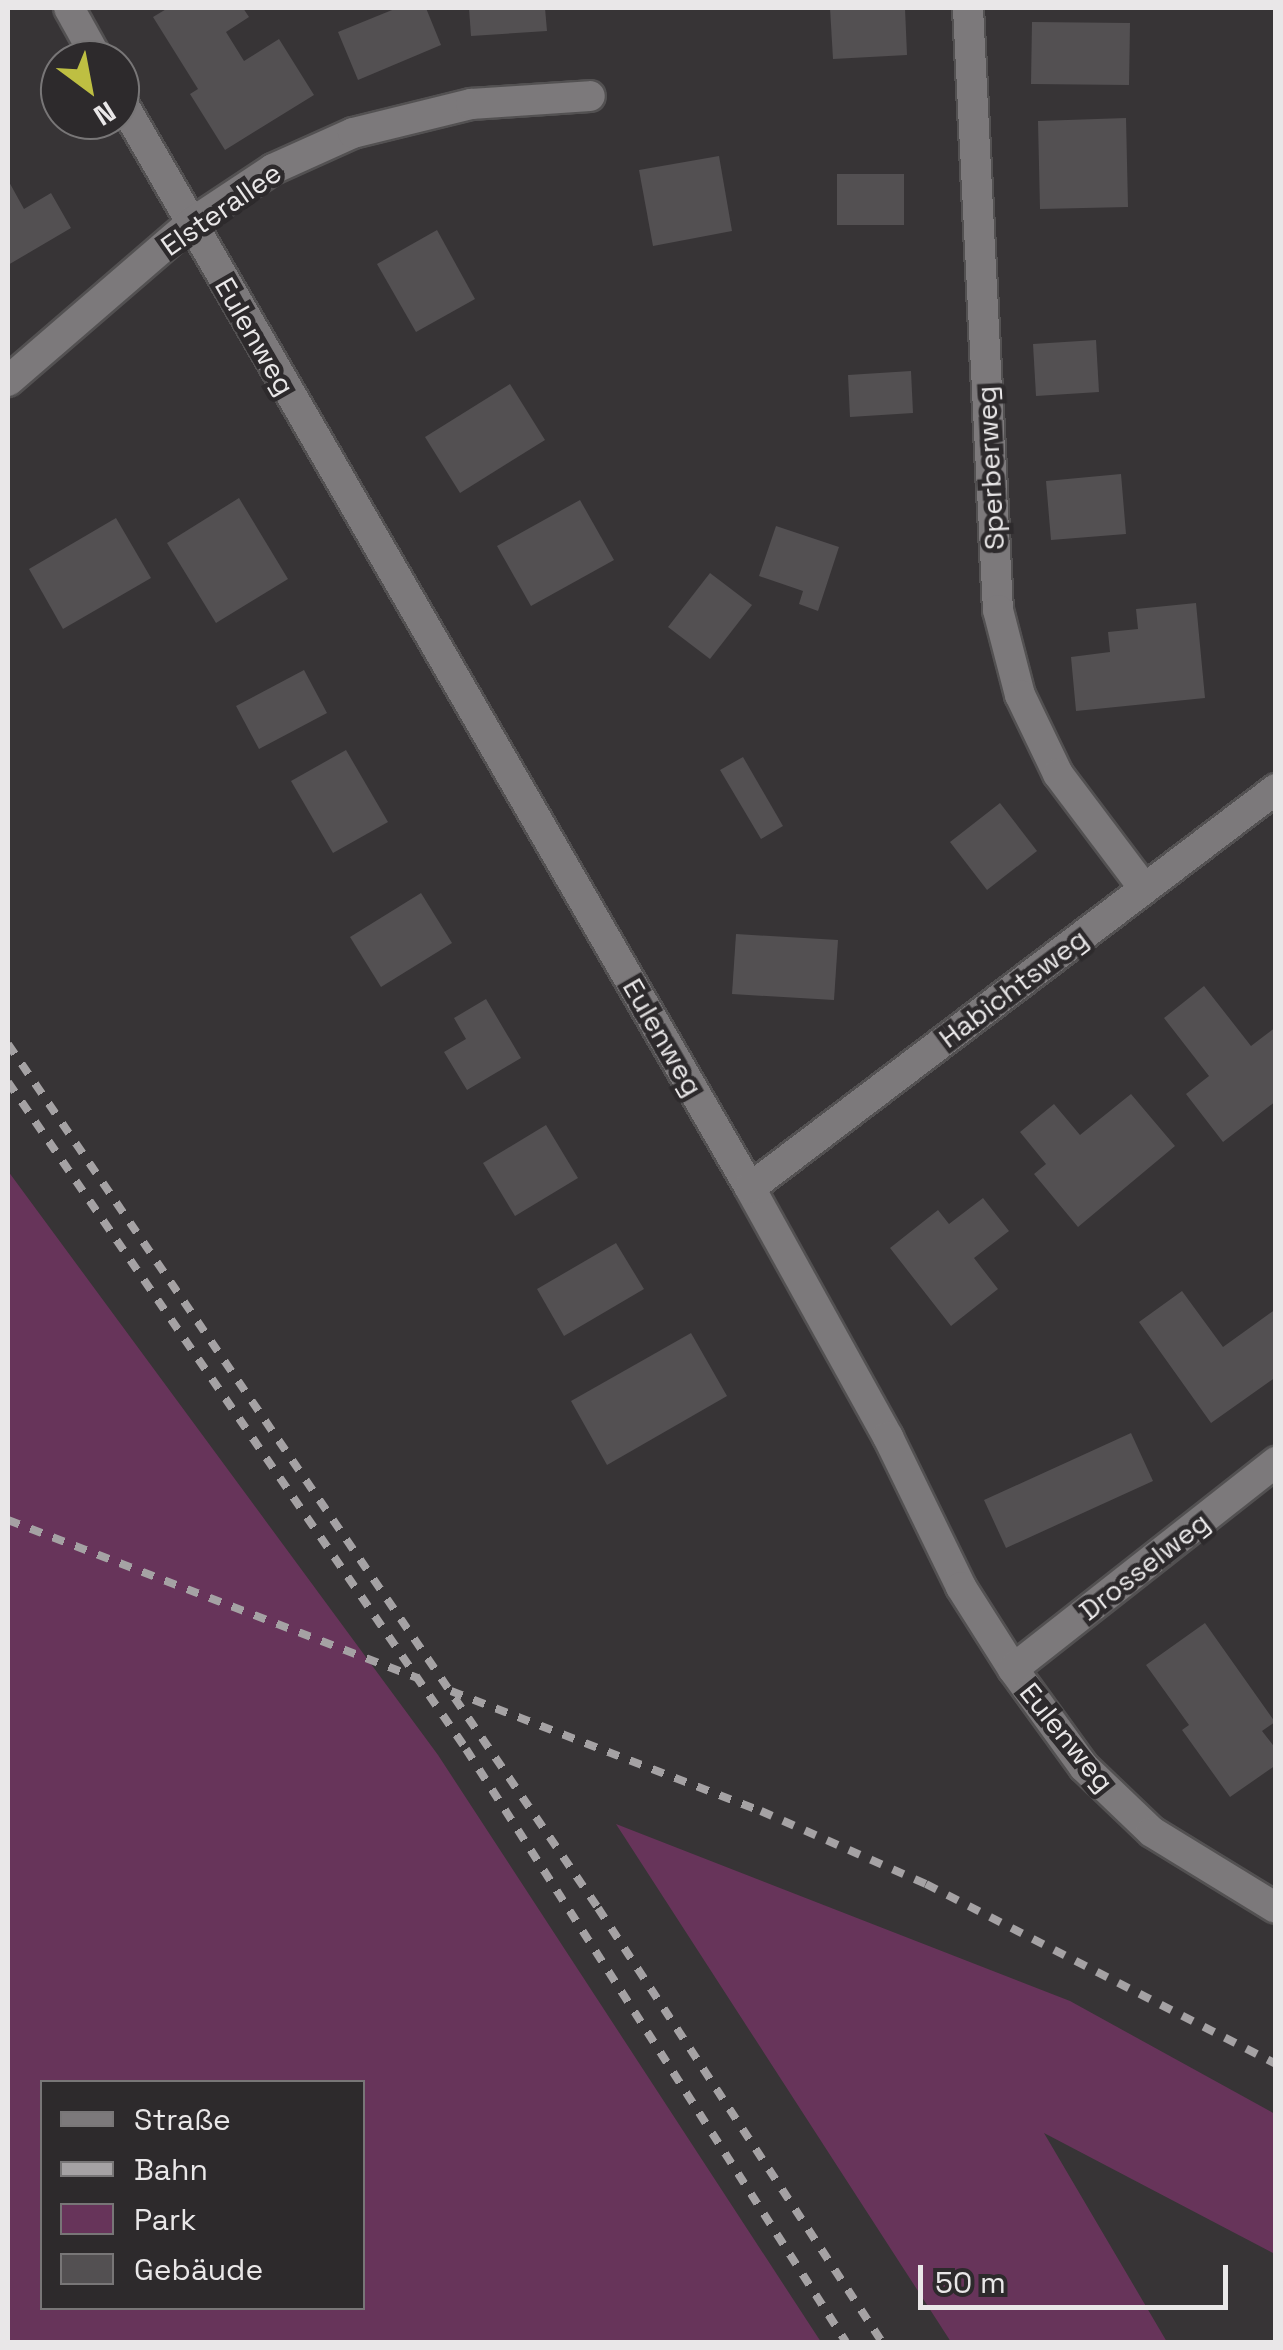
<!DOCTYPE html>
<html>
<head>
<meta charset="utf-8">
<style>
	body { margin:0 }
	#map { position:relative; width:1283px; height:2350px; overflow:hidden; background:#373436; font-family:"Space Grotesk",sans-serif }
	div>[style] { position:absolute }
	[style*='--x'] { left:calc(var(--x)*1px); top:calc(var(--y)*1px); width:calc(var(--w)*1px); rotate:calc(var(--a)*1deg) }
	.green>* { inset:0; background:#67345a }
	.building>* { inset:0; background:#535052 }
	.roads { filter:drop-shadow(2px 0 #535152) drop-shadow(-2px 0 #535152) drop-shadow(0 2px #535152) drop-shadow(0 -2px #535152) }
	.minor>* { height:30px; margin:-15px; padding:0 15px; transform-origin:15px; border-radius:15px; background:#7c797b }
	.rail>* { height:8px; margin-top:-4px; transform-origin:0; background:repeating-linear-gradient(90deg,#a5a2a4 0 12px,transparent 0 24px) }
	span { translate:-50% -50%; white-space:nowrap; text-align:center; line-height:1.15; -webkit-text-stroke:9px #2d2a2c; paint-order:stroke }
	.street-label { font-size:28px; color:#e9e7e8 }
	.frame { position:absolute; inset:0; border:10px solid #e9e7e8; pointer-events:none }
	.legend { position:absolute; left:40px; top:2080px; width:325px; height:230px; box-sizing:border-box; background:#2d2a2c; border:2px solid #787677; margin:0; padding:12px 18px; list-style:none; font-size:30px; color:#e9e7e8 }
	.legend li { display:flex; align-items:center; gap:20px; height:50px }
	.legend b { width:50px; border:2px solid #787677 }
	.north { position:absolute; left:40px; top:40px; width:100px; height:100px; box-sizing:border-box; background:#2d2a2c; border:2px solid #787677; border-radius:50%; rotate:148deg; font-size:28px; font-weight:700; line-height:40px; text-align:center; color:#e9e7e8 }
	.north::after { content:''; display:block; margin:auto; width:35px; height:45px; background:#bebf42; clip-path:polygon(50% 0,100% 100%,50% 72%,0 100%) }
	.scale { position:absolute; left:918px; top:2265px; width:310px; height:45px; box-sizing:border-box; border:5px solid #e9e7e8; border-top:0; padding-left:12px; font-size:30px; line-height:35px; white-space:nowrap; color:#e9e7e8; -webkit-text-stroke:8px #2d2a2c; paint-order:stroke }
</style>
</head>
<body>
<div id="map">
	<div class="green">
		<div style="clip-path:polygon(evenodd,8px 1171px,438px 1755px,821px 2342px,8px 2342px,8px 1171px,42px 2082px,362px 2082px,362px 2308px,42px 2308px,42px 2082px)"></div>
		<div style="clip-path:polygon(616px 1824px,1070px 2001px,1275px 2114px,1275px 2254px,1044px 2133px,1167px 2342px,951px 2342px)"></div>
	</div>
	<div class="building">
		<div style="clip-path:polygon(168px 8px,243px 8px,249px 17px,226px 32px,244px 61px,279px 39px,314px 95px,225px 150px,190px 94px,198px 89px,153px 17px)"></div>
		<div style="clip-path:polygon(397px 8px,426px 8px,441px 45px,358px 80px,338px 32px)"></div>
		<div style="clip-path:polygon(469px 8px,545px 8px,547px 31px,471px 36px)"></div>
		<div style="clip-path:polygon(830px 8px,905px 8px,907px 55px,833px 59px)"></div>
		<div style="clip-path:polygon(1032px 22px,1130px 23px,1129px 85px,1031px 84px)"></div>
		<div style="clip-path:polygon(1126px 118px,1128px 207px,1040px 209px,1038px 121px)"></div>
		<div style="clip-path:polygon(719px 156px,732px 231px,653px 246px,639px 170px)"></div>
		<div style="clip-path:polygon(837px 174px,904px 174px,904px 225px,837px 225px)"></div>
		<div style="clip-path:polygon(8px 180px,24px 209px,51px 193px,71px 228px,8px 265px)"></div>
		<div style="clip-path:polygon(437px 230px,475px 299px,416px 332px,377px 264px)"></div>
		<div style="clip-path:polygon(1096px 340px,1099px 392px,1036px 396px,1033px 344px)"></div>
		<div style="clip-path:polygon(911px 371px,913px 413px,850px 417px,848px 375px)"></div>
		<div style="clip-path:polygon(510px 384px,545px 440px,460px 493px,425px 437px)"></div>
		<div style="clip-path:polygon(1121px 474px,1126px 534px,1051px 540px,1046px 481px)"></div>
		<div style="clip-path:polygon(239px 498px,288px 579px,216px 623px,167px 543px)"></div>
		<div style="clip-path:polygon(580px 500px,614px 560px,531px 606px,497px 546px)"></div>
		<div style="clip-path:polygon(116px 518px,151px 578px,63px 629px,29px 569px)"></div>
		<div style="clip-path:polygon(776px 526px,839px 547px,818px 611px,799px 604px,803px 591px,759px 576px)"></div>
		<div style="clip-path:polygon(710px 573px,752px 605px,710px 659px,668px 627px)"></div>
		<div style="clip-path:polygon(1196px 603px,1205px 698px,1076px 711px,1071px 657px,1110px 652px,1108px 632px,1138px 629px,1136px 609px)"></div>
		<div style="clip-path:polygon(304px 670px,327px 713px,259px 749px,236px 706px)"></div>
		<div style="clip-path:polygon(346px 750px,388px 822px,333px 853px,291px 781px)"></div>
		<div style="clip-path:polygon(743px 757px,783px 826px,761px 839px,720px 770px)"></div>
		<div style="clip-path:polygon(1000px 803px,1037px 851px,987px 890px,950px 842px)"></div>
		<div style="clip-path:polygon(421px 893px,452px 943px,381px 987px,350px 937px)"></div>
		<div style="clip-path:polygon(736px 934px,838px 940px,834px 1000px,732px 994px)"></div>
		<div style="clip-path:polygon(1204px 986px,1251px 1046px,1276px 1027px,1276px 1101px,1223px 1142px,1186px 1094px,1209px 1076px,1164px 1018px)"></div>
		<div style="clip-path:polygon(486px 999px,521px 1058px,467px 1090px,444px 1052px,466px 1039px,454px 1018px)"></div>
		<div style="clip-path:polygon(1131px 1094px,1175px 1146px,1078px 1227px,1034px 1174px,1046px 1164px,1020px 1132px,1054px 1104px,1080px 1135px)"></div>
		<div style="clip-path:polygon(546px 1125px,578px 1178px,515px 1216px,483px 1163px)"></div>
		<div style="clip-path:polygon(983px 1198px,1009px 1231px,974px 1258px,998px 1289px,951px 1326px,890px 1248px,938px 1210px,949px 1224px)"></div>
		<div style="clip-path:polygon(616px 1243px,644px 1289px,564px 1336px,537px 1289px)"></div>
		<div style="clip-path:polygon(1182px 1291px,1223px 1347px,1276px 1309px,1276px 1377px,1211px 1423px,1139px 1322px)"></div>
		<div style="clip-path:polygon(691px 1333px,727px 1396px,607px 1465px,571px 1401px)"></div>
		<div style="clip-path:polygon(1131px 1433px,1153px 1481px,1006px 1548px,984px 1500px)"></div>
		<div style="clip-path:polygon(1205px 1623px,1275px 1722px,1262px 1731px,1276px 1749px,1276px 1765px,1230px 1797px,1182px 1730px,1189px 1725px,1146px 1665px)"></div>
	</div>
	<div class="roads">
		<div class="minor">
			<div style="--x:69;--y:8;--w:60;--a:60.9"></div>
			<div style="--x:968;--y:8;--w:603;--a:87.15"></div>
			<div style="--x:998;--y:610;--w:88;--a:75.5"></div>
			<div style="--x:1020;--y:695;--w:88;--a:64.3"></div>
			<div style="--x:1058;--y:774;--w:143;--a:53"></div>
			<div style="--x:120;--y:99;--w:1258;--a:59.95"></div>
			<div style="--x:750;--y:1188;--w:285;--a:61"></div>
			<div style="--x:888;--y:1437;--w:167;--a:64"></div>
			<div style="--x:961;--y:1587;--w:97;--a:57.6"></div>
			<div style="--x:1013;--y:1669;--w:121;--a:54.1"></div>
			<div style="--x:1084;--y:1767;--w:94;--a:43.7"></div>
			<div style="--x:1152;--y:1832;--w:145;--a:31.5"></div>
			<div style="--x:8;--y:381;--w:240;--a:-40.8"></div>
			<div style="--x:190;--y:224;--w:100;--a:-33.5"></div>
			<div style="--x:273;--y:169;--w:88;--a:-24.2"></div>
			<div style="--x:353;--y:133;--w:122;--a:-13.8"></div>
			<div style="--x:471;--y:104;--w:119;--a:-3.8"></div>
			<div style="--x:750;--y:1188;--w:660;--a:-37.18"></div>
			<div style="--x:1013;--y:1669;--w:335;--a:-38.2"></div>
		</div>
	</div>
	<div class="rail">
		<div style="--x:8;--y:1044;--w:1046;--a:55.67"></div>
		<div style="--x:598;--y:1908;--w:519;--a:56.8"></div>
		<div style="--x:8;--y:1082;--w:809;--a:55.52"></div>
		<div style="--x:466;--y:1749;--w:704;--a:57.35"></div>
		<div style="--x:8;--y:1520;--w:439;--a:21.1"></div>
		<div style="--x:451;--y:1691;--w:332;--a:21.2"></div>
		<div style="--x:761;--y:1811;--w:180;--a:23.9"></div>
		<div style="--x:926;--y:1884;--w:394;--a:27.2"></div>
	</div>
	<div class="street-label">
		<span style="left:221px;top:209px;rotate:-35deg">Elsterallee</span>
		<span style="left:255px;top:336px;rotate:60deg">Eulenweg</span>
		<span style="left:990px;top:468px;rotate:-93deg">Sperberweg</span>
		<span style="left:1013px;top:988px;rotate:-37deg">Habichtsweg</span>
		<span style="left:663px;top:1037px;rotate:60deg">Eulenweg</span>
		<span style="left:1144px;top:1566px;rotate:-38deg">Drosselweg</span>
		<span style="left:1067px;top:1737px;rotate:51deg">Eulenweg</span>
	</div>
	<div class="frame"></div>
	<ul class="legend">
	<li><b style="height:12px;background:#7c797b"></b>Straße</li>
	<li><b style="height:12px;background:#a5a2a4"></b>Bahn</li>
	<li><b style="height:28px;background:#67345a"></b>Park</li>
	<li><b style="height:28px;background:#535052"></b>Gebäude</li>
	</ul>
	<div class="north">N</div>
	<div class="scale">50 m</div>
</div>
</body>
</html>
